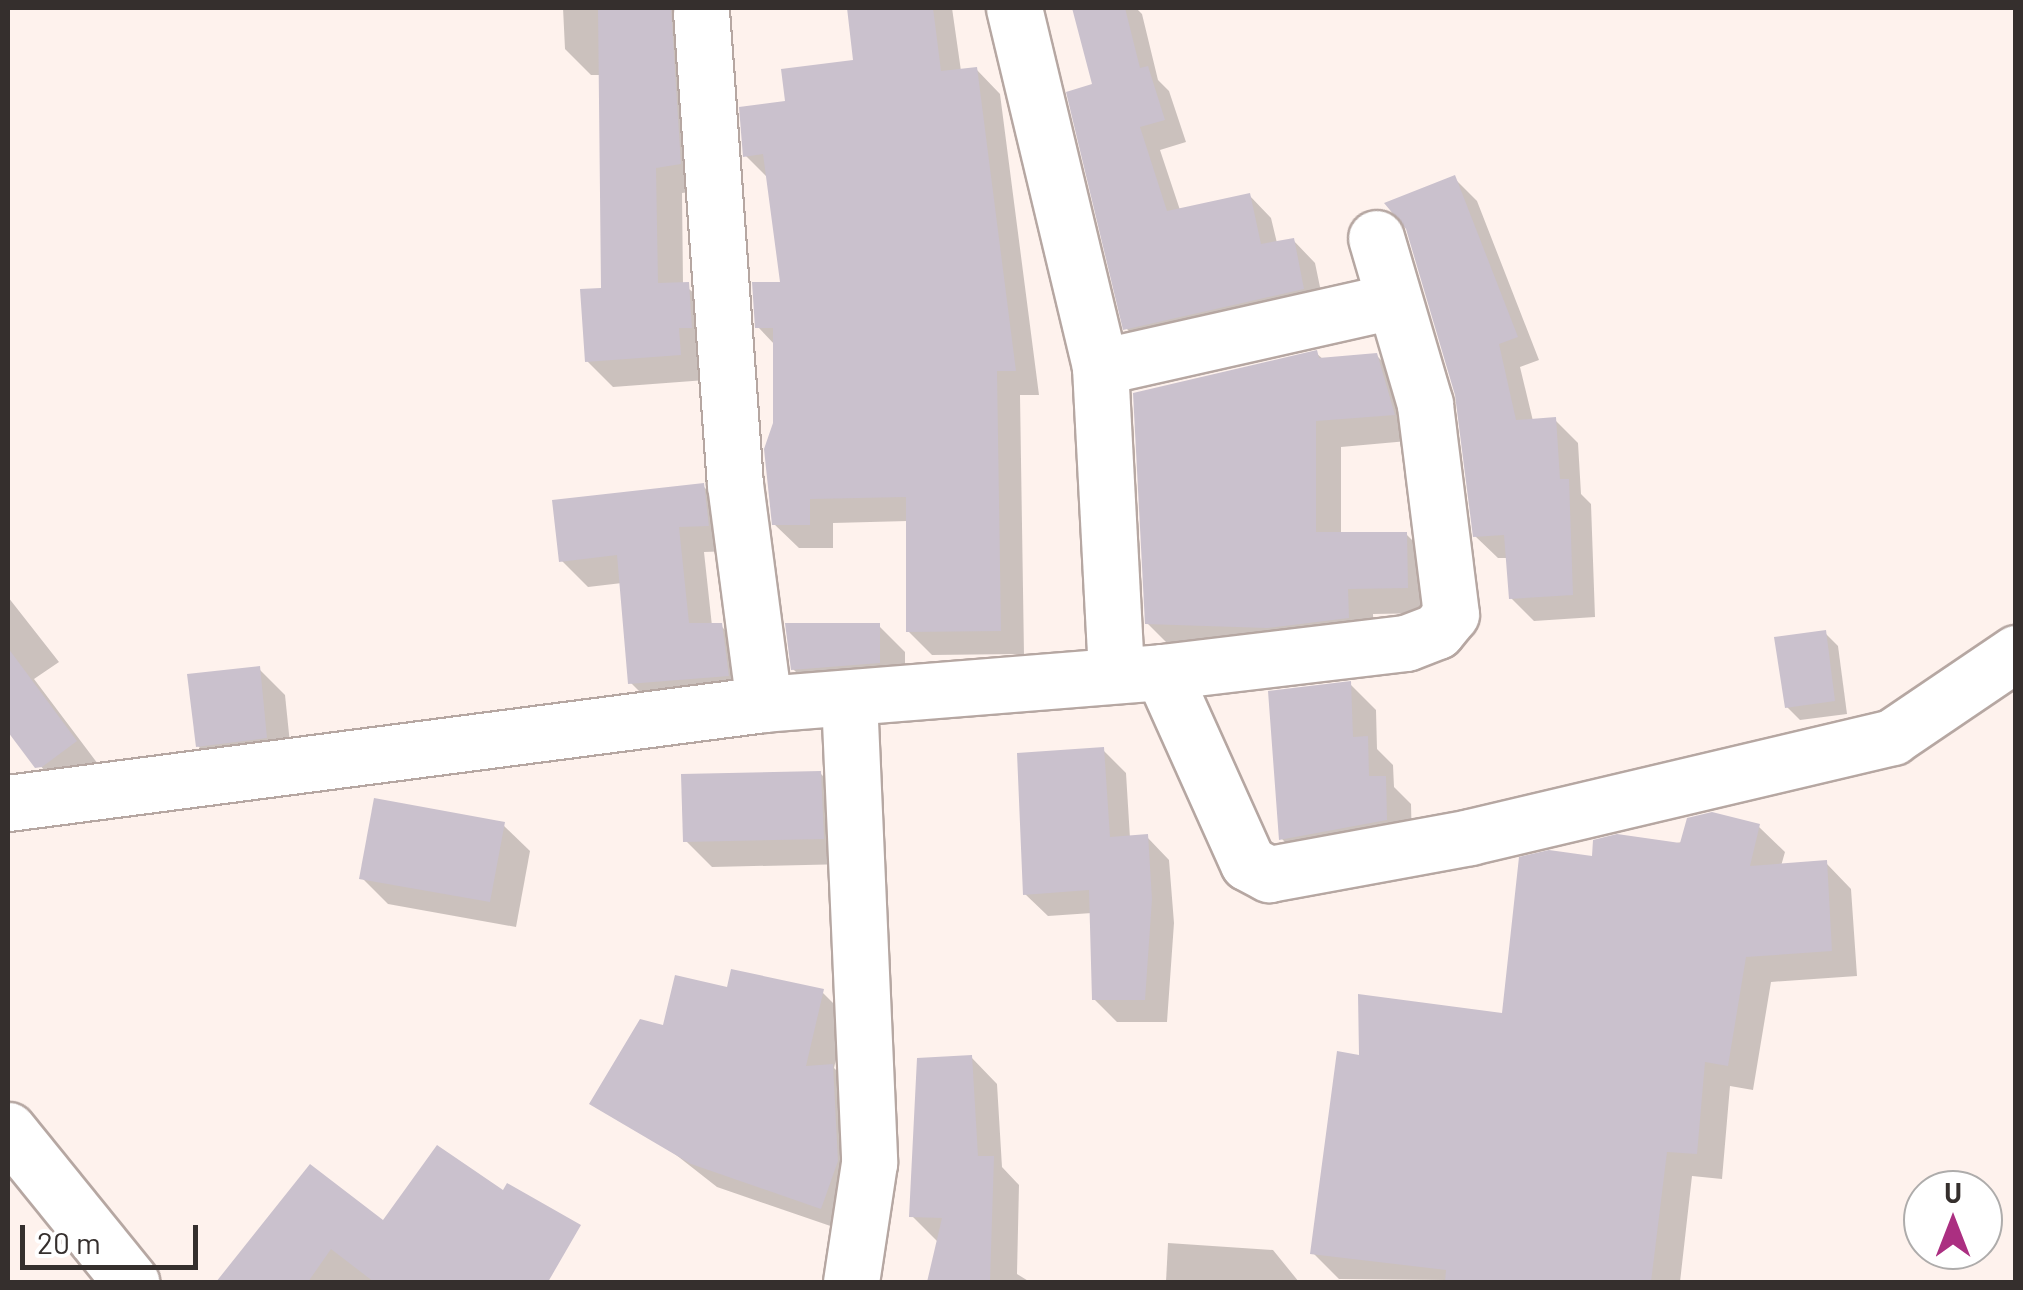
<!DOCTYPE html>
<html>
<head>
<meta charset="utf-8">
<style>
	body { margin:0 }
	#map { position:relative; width:2023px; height:1290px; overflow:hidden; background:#fef2ed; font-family:Barlow,sans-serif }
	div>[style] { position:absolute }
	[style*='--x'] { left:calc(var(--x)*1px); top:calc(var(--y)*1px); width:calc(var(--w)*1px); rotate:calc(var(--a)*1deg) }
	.shadow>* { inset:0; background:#0003 }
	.building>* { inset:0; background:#cac1cd }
	.roads { filter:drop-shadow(2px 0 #b6a7a2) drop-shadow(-2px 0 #b6a7a2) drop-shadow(0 2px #b6a7a2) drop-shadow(0 -2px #b6a7a2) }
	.minor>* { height:55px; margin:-27.5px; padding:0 27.5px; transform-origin:27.5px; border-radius:27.5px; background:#fff }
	span { translate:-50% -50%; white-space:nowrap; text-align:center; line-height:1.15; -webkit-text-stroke:8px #fff; paint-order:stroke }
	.frame { position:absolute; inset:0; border:10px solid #352f2d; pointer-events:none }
	.north { position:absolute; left:1903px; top:1170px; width:100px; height:100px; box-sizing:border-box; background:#fff; border:2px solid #aeacab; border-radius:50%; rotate:0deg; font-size:28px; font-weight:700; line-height:40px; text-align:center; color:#352f2d }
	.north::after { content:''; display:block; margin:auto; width:35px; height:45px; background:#ab2f81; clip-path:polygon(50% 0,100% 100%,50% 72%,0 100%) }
	.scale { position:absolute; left:20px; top:1225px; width:178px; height:45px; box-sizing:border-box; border:5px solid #352f2d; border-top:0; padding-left:12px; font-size:30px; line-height:35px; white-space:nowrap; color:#352f2d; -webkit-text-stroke:8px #fff; paint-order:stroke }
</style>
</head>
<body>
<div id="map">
	<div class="shadow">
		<div style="clip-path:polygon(563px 8px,696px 8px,706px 190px,682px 193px,683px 284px,714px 310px,706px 380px,613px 387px,587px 361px,603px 290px,601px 75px,591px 75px,565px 49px)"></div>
		<div style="clip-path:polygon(850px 8px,952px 8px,961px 71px,976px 69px,1000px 94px,1039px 395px,1020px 395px,1024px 654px,932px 655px,908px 631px,908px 521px,833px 523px,833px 548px,799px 548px,774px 524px,775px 345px,758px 327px,782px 284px,769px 179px,745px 155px,787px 103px,856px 63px)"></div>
		<div style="clip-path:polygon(1075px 8px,1136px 8px,1142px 14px,1158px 80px,1169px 91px,1186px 142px,1160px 150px,1180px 210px,1249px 195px,1271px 218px,1277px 243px,1293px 240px,1315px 263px,1325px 311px,1148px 351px,1126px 328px,1095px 86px)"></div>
		<div style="clip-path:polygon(1454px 178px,1477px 201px,1539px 360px,1520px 367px,1533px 421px,1555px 420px,1578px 443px,1581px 494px,1591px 504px,1595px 617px,1534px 621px,1511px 598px,1508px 558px,1498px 558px,1475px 536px)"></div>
		<div style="clip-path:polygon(1316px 353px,1324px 360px,1377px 356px,1403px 382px,1419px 440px,1341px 447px,1341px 534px,1406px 534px,1432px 560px,1433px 613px,1373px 614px,1374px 644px,1173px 649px,1147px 623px)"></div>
		<div style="clip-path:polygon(703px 486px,729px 512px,734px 551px,704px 552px,712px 626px,721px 626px,747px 652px,754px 701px,657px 709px,631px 683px,622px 583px,588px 587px,562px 561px)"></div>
		<div style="clip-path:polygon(8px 597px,59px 662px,34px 679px,101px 768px,63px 792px,8px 728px)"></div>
		<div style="clip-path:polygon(879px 626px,905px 652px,905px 689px,820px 696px,793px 669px)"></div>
		<div style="clip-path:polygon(1825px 633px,1838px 646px,1847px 714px,1800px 720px,1787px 707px)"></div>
		<div style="clip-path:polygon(259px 669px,285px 695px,292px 763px,224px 772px,198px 746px)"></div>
		<div style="clip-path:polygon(1350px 684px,1376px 710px,1377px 749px,1393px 765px,1394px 787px,1411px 804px,1412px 846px,1308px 865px,1282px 839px,1270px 693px)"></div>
		<div style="clip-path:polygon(1103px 750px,1126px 773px,1130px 838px,1147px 837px,1169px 860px,1174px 923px,1167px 1022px,1117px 1022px,1094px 999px,1092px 913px,1048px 916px,1025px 894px)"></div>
		<div style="clip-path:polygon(820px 773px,846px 800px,849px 864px,712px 867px,686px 841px)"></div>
		<div style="clip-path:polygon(503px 825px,530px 851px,516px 927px,388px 904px,362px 878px)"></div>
		<div style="clip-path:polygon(1759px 827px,1785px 852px,1781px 866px,1826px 863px,1851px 889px,1857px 976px,1771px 982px,1753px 1090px,1730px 1086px,1722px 1179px,1692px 1176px,1680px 1282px,1339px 1279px,1313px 1253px,1362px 1057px,1504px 1016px,1594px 859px)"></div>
		<div style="clip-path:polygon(729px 990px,822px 992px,846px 1016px,834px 1068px,857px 1091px,845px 1231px,717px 1187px,666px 1147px,665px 1028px)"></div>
		<div style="clip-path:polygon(971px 1057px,997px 1084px,1002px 1167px,1019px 1185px,1017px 1274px,1030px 1282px,929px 1282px,939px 1243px,912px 1216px)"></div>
		<div style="clip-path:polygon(311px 1168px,384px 1224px,504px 1194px,568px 1229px,531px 1282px,222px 1282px)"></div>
		<div style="clip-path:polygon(1168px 1243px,1273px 1250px,1299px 1282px,1166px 1282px)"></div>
	</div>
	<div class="building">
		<div style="clip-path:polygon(598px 8px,671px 8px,681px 164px,656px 168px,658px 283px,689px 282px,692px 328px,679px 328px,681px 355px,585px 362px,580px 289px,601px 288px)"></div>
		<div style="clip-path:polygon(847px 8px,933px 8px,941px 71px,977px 67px,1016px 371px,997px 371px,1001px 631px,906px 632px,906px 497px,810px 499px,810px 525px,772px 525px,764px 449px,773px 423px,773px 328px,755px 328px,752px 282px,780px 282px,763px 154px,743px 157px,739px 107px,785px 101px,781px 69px,853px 60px)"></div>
		<div style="clip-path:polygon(1072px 8px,1125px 8px,1140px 68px,1148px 66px,1165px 120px,1140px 127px,1167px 211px,1250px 193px,1261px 244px,1294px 238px,1304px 289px,1123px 330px,1066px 92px,1092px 84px)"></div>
		<div style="clip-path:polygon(1455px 175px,1518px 337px,1499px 344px,1516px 420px,1556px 417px,1560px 479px,1569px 479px,1573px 595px,1509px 599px,1504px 535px,1473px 537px,1455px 395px,1406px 229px,1384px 203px)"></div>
		<div style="clip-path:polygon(1317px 350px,1319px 358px,1377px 353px,1395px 415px,1316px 421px,1316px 532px,1407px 532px,1408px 588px,1348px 589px,1349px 618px,1267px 628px,1145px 624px,1133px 393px)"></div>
		<div style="clip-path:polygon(704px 483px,709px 526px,679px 527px,689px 623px,722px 623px,729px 676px,628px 684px,617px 555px,559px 562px,552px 500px)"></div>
		<div style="clip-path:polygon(785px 623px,880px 623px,880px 663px,791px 670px)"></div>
		<div style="clip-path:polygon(1826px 630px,1835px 701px,1785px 708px,1774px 637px)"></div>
		<div style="clip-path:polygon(8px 648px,77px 741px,42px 767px,35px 768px,8px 732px)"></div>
		<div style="clip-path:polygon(260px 666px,267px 738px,196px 747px,187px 674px)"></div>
		<div style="clip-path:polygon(1351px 681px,1353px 737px,1368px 736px,1369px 776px,1386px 776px,1387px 820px,1279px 840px,1268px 691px)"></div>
		<div style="clip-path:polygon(1104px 747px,1110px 837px,1148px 834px,1152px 899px,1145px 1000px,1092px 1000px,1089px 890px,1023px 895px,1017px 753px)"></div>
		<div style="clip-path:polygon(821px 771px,824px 839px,683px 842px,681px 774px)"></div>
		<div style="clip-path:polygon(374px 798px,505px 822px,490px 902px,359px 879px)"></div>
		<div style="clip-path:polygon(1712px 812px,1760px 824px,1750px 866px,1827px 860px,1832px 951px,1746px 957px,1728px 1066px,1705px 1062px,1697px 1154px,1667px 1152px,1651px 1282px,1445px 1282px,1446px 1270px,1310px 1254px,1337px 1051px,1359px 1055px,1358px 994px,1502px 1013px,1519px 857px,1549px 850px,1592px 856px,1593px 840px,1617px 834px,1680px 843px,1687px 818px)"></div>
		<div style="clip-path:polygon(731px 969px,824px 989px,806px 1066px,833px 1064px,838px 1161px,821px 1209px,691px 1164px,589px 1104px,640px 1019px,663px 1025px,675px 975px,727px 987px)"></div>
		<div style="clip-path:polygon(972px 1055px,978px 1156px,994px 1156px,990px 1282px,927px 1282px,942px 1218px,909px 1217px,917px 1058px)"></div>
		<div style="clip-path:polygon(437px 1145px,503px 1190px,507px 1183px,581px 1225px,548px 1282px,374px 1282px,331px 1249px,308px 1282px,216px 1282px,310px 1164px,383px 1220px)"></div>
	</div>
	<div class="roads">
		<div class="minor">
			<div style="--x:1014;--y:8;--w:369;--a:76.5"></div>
			<div style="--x:1100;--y:367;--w:306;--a:87"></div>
			<div style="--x:701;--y:11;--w:474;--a:85.9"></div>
			<div style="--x:735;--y:484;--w:222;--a:82.5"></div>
			<div style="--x:1100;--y:367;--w:301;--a:-12.7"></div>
			<div style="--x:1162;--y:672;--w:209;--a:65.8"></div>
			<div style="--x:1248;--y:863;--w:24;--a:28"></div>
			<div style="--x:1269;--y:874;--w:204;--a:-10.4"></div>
			<div style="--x:1470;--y:837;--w:434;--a:-13.3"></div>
			<div style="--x:1892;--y:737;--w:150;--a:-34.1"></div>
			<div style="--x:849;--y:698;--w:465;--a:87.5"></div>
			<div style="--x:869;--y:1163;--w:120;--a:98.6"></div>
			<div style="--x:8;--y:803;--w:762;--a:-7.46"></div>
			<div style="--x:764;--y:704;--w:399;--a:-4.6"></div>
			<div style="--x:1162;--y:672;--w:246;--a:-6.8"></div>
			<div style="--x:1406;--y:643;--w:33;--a:-21"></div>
			<div style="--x:1437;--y:631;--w:22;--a:-51"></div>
			<div style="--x:1451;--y:614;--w:212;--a:-97.1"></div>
			<div style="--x:1425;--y:404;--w:173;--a:-106.4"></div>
			<div style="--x:8;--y:1130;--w:196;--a:51"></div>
		</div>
	</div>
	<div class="frame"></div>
	<div class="north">U</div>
	<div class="scale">20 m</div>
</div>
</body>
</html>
